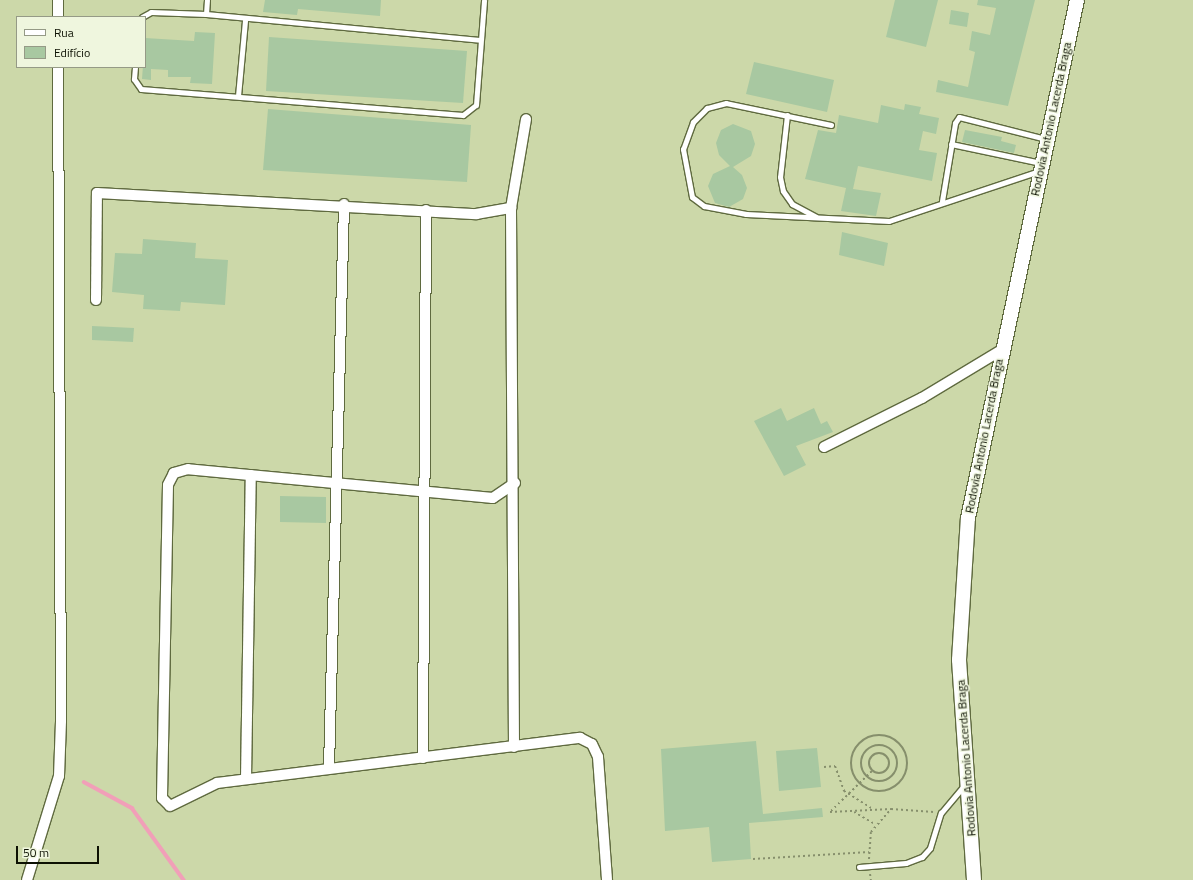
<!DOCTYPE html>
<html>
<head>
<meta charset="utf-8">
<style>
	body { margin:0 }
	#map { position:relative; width:1193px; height:880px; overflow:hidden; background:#ccd8a9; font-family:"Titillium Web",sans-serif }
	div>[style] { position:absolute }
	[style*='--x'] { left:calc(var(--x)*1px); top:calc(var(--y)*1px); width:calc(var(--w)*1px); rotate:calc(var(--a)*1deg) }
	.stream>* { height:3.5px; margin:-1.75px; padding:0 1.75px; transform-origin:1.75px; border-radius:1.75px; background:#f19fb8 }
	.building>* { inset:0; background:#a8c8a1 }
	.path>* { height:2px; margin-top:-1px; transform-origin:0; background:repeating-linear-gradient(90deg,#868f6c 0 2px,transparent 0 5px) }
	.path>.ring { margin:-1px; padding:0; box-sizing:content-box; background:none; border:2px solid #868f6c; border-radius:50% }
	.roads { filter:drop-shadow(1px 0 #5f6a3f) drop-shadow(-1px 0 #5f6a3f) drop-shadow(0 1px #5f6a3f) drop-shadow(0 -1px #5f6a3f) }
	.lane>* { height:5px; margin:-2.5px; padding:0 2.5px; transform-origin:2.5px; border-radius:2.5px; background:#fff }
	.street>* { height:10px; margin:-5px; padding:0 5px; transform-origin:5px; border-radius:5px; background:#fff }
	.secondary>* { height:14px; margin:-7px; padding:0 7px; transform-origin:7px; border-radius:7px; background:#fff }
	span { translate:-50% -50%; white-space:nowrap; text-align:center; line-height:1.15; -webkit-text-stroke:3px #eff6de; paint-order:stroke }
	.street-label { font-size:12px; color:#0d1103 }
	.legend { position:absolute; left:16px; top:16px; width:130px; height:52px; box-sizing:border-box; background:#eff6de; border:1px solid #959a86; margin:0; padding:5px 7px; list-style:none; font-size:12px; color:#0d1103 }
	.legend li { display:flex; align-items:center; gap:8px; height:20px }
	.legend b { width:20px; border:1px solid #959a86 }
	.scale { position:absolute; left:16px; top:846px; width:83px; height:18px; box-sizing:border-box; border:2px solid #0d1103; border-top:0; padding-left:5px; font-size:12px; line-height:14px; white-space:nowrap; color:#0d1103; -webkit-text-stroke:3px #eff6de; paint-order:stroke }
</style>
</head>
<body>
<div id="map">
	<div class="stream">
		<div style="--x:84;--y:782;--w:55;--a:28.4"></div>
		<div style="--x:132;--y:808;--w:89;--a:54.2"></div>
	</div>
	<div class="building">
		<div style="clip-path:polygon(265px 0,381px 0,380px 16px,298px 9px,297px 15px,263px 12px)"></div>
		<div style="clip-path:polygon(895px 0,938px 0,926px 47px,886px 37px)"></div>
		<div style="clip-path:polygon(978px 0,1035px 0,1008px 106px,936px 92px,938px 80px,968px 87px,975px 52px,969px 50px,972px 31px,990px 35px,996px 8px,977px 5px)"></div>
		<div style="clip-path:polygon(951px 10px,969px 13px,967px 27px,949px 24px)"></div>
		<div style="clip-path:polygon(195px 32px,215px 33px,212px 84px,190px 83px,191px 77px,168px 77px,168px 70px,151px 69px,151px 80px,142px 79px,145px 38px,194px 41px)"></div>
		<div style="clip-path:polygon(269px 37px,467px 51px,463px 103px,266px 91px)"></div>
		<div style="clip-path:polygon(754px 62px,834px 80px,827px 112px,746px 94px)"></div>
		<div style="clip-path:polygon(905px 104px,921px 107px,919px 114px,939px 118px,936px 134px,923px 131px,919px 150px,937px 153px,932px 181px,858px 166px,853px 189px,881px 193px,876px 216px,841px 211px,846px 188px,805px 179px,818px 130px,836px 133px,839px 115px,878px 123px,881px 105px,904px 110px)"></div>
		<div style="clip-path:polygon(268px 109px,471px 125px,467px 182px,263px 170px)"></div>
		<div style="clip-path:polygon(733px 124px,751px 131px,755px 144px,751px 156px,733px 167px,742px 175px,747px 188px,743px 199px,729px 207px,715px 203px,708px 186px,713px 174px,730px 166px,719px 155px,716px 143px,721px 130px)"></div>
		<div style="clip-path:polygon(965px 130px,1002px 137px,1001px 141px,1016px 145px,1014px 153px,962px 142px)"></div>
		<div style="clip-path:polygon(842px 232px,888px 243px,884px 266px,839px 255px)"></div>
		<div style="clip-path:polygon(143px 239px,196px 243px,195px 258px,228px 260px,225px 305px,181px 302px,180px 311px,143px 309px,144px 295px,112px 292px,115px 253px,142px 254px)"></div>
		<div style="clip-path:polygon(92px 326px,134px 328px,133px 342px,92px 340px)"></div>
		<div style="clip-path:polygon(781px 408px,787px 421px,814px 408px,821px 424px,827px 421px,833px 432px,796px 446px,806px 465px,784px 476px,754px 421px)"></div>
		<div style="clip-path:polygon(280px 496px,326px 497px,326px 523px,280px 522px)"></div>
		<div style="clip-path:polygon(756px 741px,763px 814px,822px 808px,823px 817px,749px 823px,751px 859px,712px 862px,709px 827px,665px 831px,661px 749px)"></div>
		<div style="clip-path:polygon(817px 748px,821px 787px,779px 791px,776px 751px)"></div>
	</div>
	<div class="path">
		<div class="ring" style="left:851px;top:735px;width:54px;height:54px"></div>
		<div class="ring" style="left:861px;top:745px;width:34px;height:34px"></div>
		<div class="ring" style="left:869px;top:753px;width:18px;height:18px"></div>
		<div style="--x:824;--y:767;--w:11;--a:-5"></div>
		<div style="--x:835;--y:766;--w:27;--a:70"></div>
		<div style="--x:844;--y:791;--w:34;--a:32"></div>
		<div style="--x:831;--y:811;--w:59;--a:-44.3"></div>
		<div style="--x:830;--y:812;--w:61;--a:-2.8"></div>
		<div style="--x:891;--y:809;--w:43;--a:4"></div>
		<div style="--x:854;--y:812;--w:24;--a:30"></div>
		<div style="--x:753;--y:859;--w:116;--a:-3.5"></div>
		<div style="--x:869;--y:859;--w:27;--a:-86"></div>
		<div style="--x:871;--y:832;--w:29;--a:-49"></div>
		<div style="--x:870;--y:874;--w:6;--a:81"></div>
	</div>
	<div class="roads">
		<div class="lane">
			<div style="--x:206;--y:14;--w:14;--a:-86"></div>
			<div style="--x:142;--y:17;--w:10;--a:-29"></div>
			<div style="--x:151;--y:12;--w:55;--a:2.1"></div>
			<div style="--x:206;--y:14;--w:275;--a:5.4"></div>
			<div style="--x:135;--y:67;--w:12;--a:95"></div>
			<div style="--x:134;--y:79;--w:12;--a:55"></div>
			<div style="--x:141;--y:89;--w:323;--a:4.6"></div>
			<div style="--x:463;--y:115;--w:16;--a:-38"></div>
			<div style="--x:476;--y:105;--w:105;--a:-85.6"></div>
			<div style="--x:238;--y:96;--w:76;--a:-84.7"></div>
			<div style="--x:787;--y:115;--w:62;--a:96.4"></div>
			<div style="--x:780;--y:177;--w:14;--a:78"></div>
			<div style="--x:783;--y:191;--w:16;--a:55"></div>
			<div style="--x:792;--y:204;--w:27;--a:28"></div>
			<div style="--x:831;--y:125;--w:107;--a:-168.2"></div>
			<div style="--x:726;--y:103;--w:20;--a:165"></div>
			<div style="--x:707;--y:108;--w:20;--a:135"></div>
			<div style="--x:693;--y:122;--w:29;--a:110"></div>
			<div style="--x:683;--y:149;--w:49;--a:79.4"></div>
			<div style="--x:692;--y:197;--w:15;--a:37"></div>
			<div style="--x:704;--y:206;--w:43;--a:10.8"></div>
			<div style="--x:746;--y:214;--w:143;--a:2.8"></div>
			<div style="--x:889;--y:221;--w:158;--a:-18.4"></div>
			<div style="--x:951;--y:144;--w:92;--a:11.9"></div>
			<div style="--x:942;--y:201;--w:79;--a:-80.5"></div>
			<div style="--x:955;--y:123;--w:7;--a:-56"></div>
			<div style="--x:959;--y:117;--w:90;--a:14.2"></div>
			<div style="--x:859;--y:867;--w:47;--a:-4.9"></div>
			<div style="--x:906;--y:863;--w:17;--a:-21"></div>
			<div style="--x:922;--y:857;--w:12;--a:-48"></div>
			<div style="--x:930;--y:848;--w:37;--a:-73"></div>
			<div style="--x:941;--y:813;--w:39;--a:-50"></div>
		</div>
		<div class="street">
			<div style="--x:58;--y:0;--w:17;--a:90"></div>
			<div style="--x:96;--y:300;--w:107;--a:-89.5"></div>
			<div style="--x:97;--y:193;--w:380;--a:3.2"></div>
			<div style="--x:476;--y:214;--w:36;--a:-10"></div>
			<div style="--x:824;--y:447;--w:110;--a:-26.6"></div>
			<div style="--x:922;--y:398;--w:91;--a:-31.1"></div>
			<div style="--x:515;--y:483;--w:27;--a:146"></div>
			<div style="--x:493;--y:498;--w:306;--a:-174.6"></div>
			<div style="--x:188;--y:469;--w:15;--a:164"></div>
			<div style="--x:174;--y:473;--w:13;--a:117"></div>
			<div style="--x:168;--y:485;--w:313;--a:91.1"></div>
			<div style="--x:162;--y:798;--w:11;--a:45"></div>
			<div style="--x:170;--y:806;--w:52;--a:-26.1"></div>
			<div style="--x:217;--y:783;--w:366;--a:-7.1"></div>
			<div style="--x:580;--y:738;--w:13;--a:27"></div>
			<div style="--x:592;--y:744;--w:14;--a:65"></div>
			<div style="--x:598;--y:757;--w:123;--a:85.8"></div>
			<div style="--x:514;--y:747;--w:539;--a:-90.32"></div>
			<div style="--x:511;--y:208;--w:90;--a:-80.4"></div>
			<div style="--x:423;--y:758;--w:548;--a:-89.69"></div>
			<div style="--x:329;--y:767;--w:563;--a:-88.47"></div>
			<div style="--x:246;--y:779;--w:304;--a:-89.1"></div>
			<div style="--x:27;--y:880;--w:109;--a:-72.9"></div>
			<div style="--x:59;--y:776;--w:55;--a:-87.9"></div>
			<div style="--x:61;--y:721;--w:654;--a:-90.26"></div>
		</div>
		<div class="secondary">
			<div style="--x:974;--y:880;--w:221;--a:-93.9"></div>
			<div style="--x:959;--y:660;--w:142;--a:-86.4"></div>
			<div style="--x:968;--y:518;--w:529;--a:-78.12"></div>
		</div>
	</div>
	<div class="street-label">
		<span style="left:1051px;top:119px;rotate:-78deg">Rodovia Antonio Lacerda Braga</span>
		<span style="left:984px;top:436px;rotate:-79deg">Rodovia Antonio Lacerda Braga</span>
		<span style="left:966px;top:758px;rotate:-94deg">Rodovia Antonio Lacerda Braga</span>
	</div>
	<ul class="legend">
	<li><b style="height:5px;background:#fff"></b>Rua</li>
	<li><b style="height:11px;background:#a8c8a1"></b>Edifício</li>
	</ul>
	<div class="scale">50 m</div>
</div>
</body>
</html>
